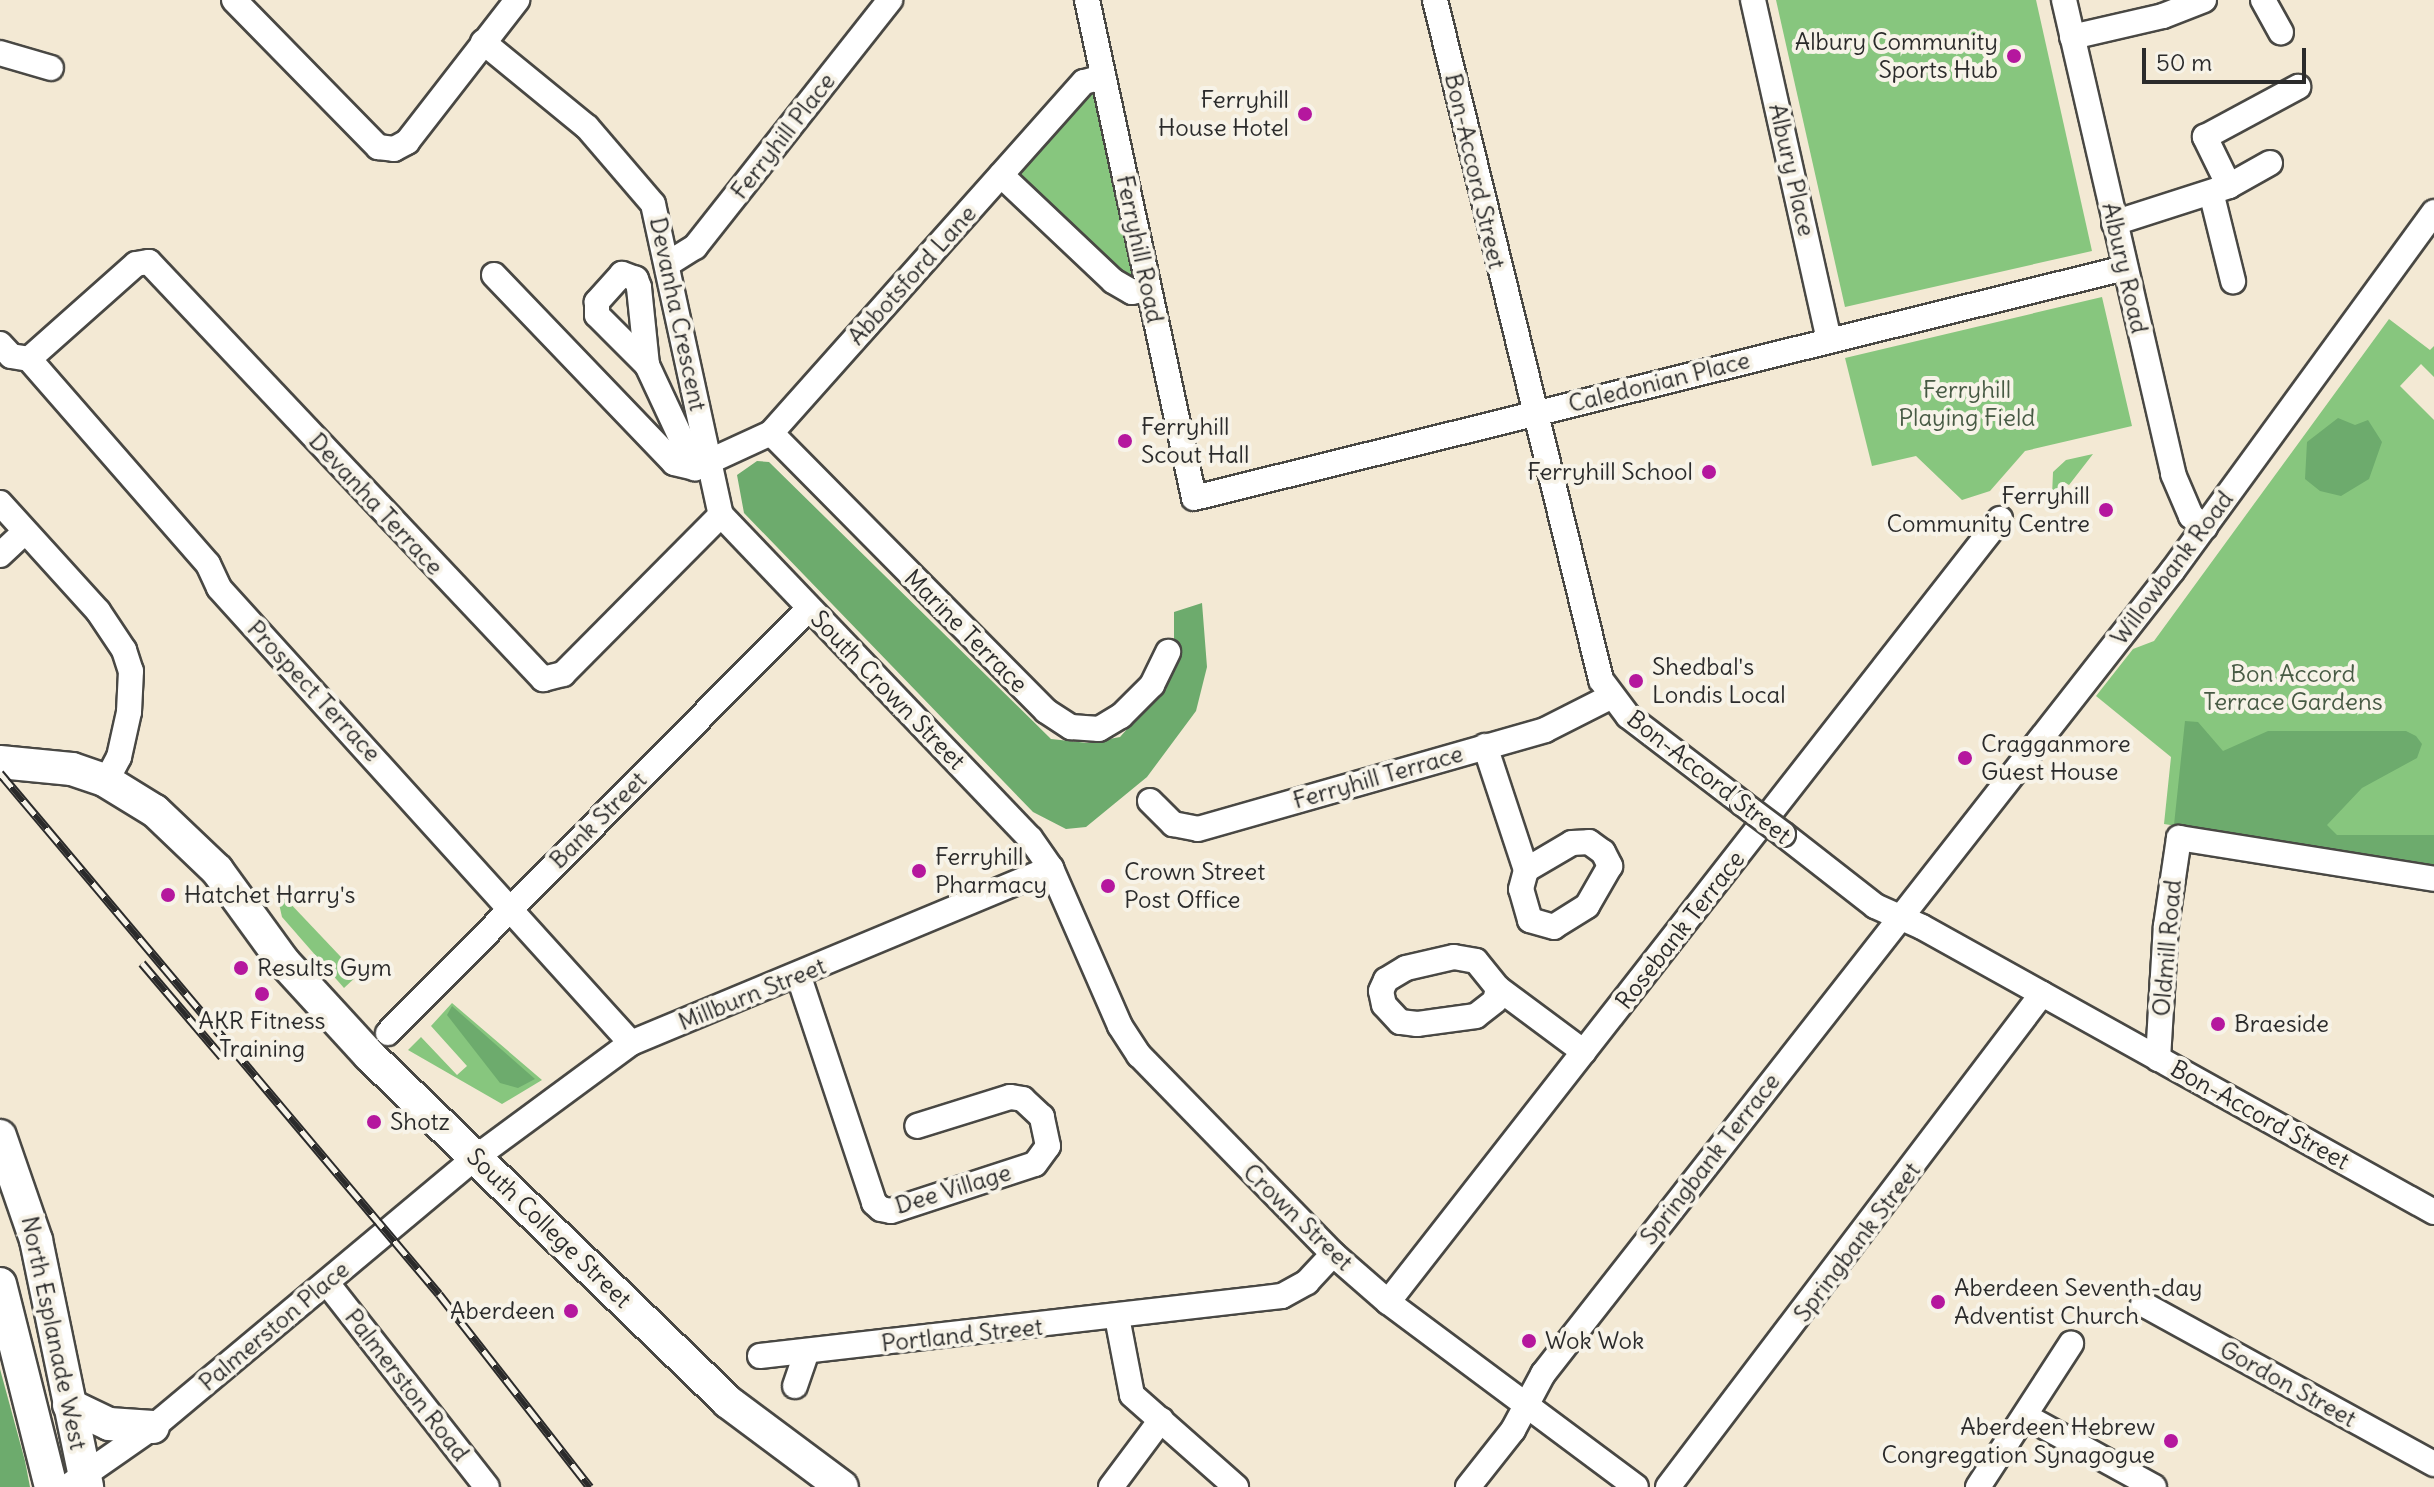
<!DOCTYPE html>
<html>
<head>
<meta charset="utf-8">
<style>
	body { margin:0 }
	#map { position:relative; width:2434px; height:1487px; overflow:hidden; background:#f3e9d4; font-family:Delius,sans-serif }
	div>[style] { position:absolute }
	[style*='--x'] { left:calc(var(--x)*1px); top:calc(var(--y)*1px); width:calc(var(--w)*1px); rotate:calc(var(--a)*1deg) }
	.green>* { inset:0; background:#87c67e }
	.forest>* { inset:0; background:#6dab6d }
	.roads { filter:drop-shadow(2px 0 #494844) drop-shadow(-2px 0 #494844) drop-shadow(0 2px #494844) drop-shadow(0 -2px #494844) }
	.minor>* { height:24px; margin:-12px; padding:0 12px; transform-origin:12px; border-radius:12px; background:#fff }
	.major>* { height:32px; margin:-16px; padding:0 16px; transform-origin:16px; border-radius:16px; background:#fff }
	.rail>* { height:9px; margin-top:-4.5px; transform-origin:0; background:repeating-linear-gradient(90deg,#f7f3e8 0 18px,#2b2b2b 0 36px); box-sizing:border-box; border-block:2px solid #2b2b2b }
	.bridges { filter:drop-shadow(2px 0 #494844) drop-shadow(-2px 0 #494844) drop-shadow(0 2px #494844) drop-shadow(0 -2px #494844) }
	.minor-bridge>* { height:24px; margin:-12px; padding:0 12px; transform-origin:12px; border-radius:12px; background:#fff }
	.dots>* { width:22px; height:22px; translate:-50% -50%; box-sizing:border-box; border:4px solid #f7f3e8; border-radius:50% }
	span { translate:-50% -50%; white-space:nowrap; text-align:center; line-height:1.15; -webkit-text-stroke:8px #f7f3e8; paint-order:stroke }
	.poi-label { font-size:24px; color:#2b2b2b }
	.right { translate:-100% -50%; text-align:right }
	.left { translate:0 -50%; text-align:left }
	.street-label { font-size:24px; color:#2b2b2b }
	.park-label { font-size:24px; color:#475a44 }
	.scale { position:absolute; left:2142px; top:48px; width:164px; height:36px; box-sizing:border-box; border:4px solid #2b2b2b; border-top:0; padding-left:10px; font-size:24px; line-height:28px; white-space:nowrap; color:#2b2b2b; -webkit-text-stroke:6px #f7f3e8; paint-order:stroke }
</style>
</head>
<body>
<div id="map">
	<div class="green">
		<div style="clip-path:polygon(1776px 0,2036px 0,2092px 251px,1845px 307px)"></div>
		<div style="clip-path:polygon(1103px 77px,1149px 289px,1132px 292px,1001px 175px)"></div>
		<div style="clip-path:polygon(2102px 297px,2132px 426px,2025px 451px,1990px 491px,1962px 500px,1916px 456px,1872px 466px,1845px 358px)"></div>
		<div style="clip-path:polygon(2389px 319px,2430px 350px,2434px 346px,2434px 377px,2421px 364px,2400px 386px,2434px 420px,2434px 866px,2164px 824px,2171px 757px,2096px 696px,2133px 649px,2154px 641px)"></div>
		<div style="clip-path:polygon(2093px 454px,2069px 485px,2064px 482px,2052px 496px,2053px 472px,2066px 460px)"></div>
		<div style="clip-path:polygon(277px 895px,286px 899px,358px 975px,344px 988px,282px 917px)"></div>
		<div style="clip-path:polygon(452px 1003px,542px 1080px,502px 1104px,408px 1050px,421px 1037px,457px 1075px,467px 1066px,431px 1026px)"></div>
	</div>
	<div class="forest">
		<div style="clip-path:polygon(2338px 418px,2355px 425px,2368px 420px,2382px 442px,2369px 479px,2341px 496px,2320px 491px,2305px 479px,2307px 442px)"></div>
		<div style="clip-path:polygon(757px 461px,769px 462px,1051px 739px,1088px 743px,1120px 737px,1153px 700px,1174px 661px,1174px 612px,1202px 603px,1207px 667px,1196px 711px,1147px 777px,1086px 827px,1066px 829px,1033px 812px,744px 513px,737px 475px)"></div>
		<div style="clip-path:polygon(2185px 721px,2198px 722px,2223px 751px,2268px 731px,2406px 731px,2416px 736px,2422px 744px,2417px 758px,2362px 788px,2327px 825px,2337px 835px,2434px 835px,2434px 866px,2174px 825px)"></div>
		<div style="clip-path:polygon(452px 1006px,535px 1079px,518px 1088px,500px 1083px,447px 1015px)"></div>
		<div style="clip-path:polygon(0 1369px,25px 1461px,30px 1487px,0 1487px)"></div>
	</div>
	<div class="roads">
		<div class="minor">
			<div style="--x:234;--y:0;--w:206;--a:45.6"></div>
			<div style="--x:378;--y:147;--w:16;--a:7"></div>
			<div style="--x:394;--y:149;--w:15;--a:-28"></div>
			<div style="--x:407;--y:142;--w:180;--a:-52.2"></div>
			<div style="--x:1087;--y:0;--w:509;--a:77.87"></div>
			<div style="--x:1194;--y:498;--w:959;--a:-13.88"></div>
			<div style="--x:1435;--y:0;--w:700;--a:76.28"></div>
			<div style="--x:1601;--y:680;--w:45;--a:53.1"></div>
			<div style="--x:1628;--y:716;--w:145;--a:37.4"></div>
			<div style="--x:1753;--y:0;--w:348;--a:77.4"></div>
			<div style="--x:2064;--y:0;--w:486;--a:77"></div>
			<div style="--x:2173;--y:474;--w:46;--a:66.8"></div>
			<div style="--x:2191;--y:516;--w:18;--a:38"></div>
			<div style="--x:2263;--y:0;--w:37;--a:61"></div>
			<div style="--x:2072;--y:37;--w:93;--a:-13"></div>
			<div style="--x:2163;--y:16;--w:44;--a:-21.3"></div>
			<div style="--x:483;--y:42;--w:134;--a:39.3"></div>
			<div style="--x:587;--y:127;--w:101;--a:49.4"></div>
			<div style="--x:653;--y:204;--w:318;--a:77.7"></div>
			<div style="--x:0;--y:53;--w:53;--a:16.4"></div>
			<div style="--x:1001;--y:175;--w:154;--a:43.4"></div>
			<div style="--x:1113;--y:281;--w:22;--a:30"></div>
			<div style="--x:1132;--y:292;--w:17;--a:-10"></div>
			<div style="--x:2229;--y:186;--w:47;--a:-29.3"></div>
			<div style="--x:2212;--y:196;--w:88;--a:76.1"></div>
			<div style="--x:2114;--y:223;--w:121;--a:-17.8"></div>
			<div style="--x:2229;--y:186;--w:55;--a:-116.1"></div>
			<div style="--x:2205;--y:137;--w:106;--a:-28.3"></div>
			<div style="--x:669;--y:263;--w:31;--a:-32"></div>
			<div style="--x:695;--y:247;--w:315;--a:-51.7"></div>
			<div style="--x:494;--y:275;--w:260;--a:46.2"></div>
			<div style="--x:674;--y:463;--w:22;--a:13"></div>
			<div style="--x:695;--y:468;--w:84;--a:-24.7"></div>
			<div style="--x:771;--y:433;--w:470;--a:-48.3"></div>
			<div style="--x:1084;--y:82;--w:20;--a:-15"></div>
			<div style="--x:0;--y:344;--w:16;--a:47"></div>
			<div style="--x:11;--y:356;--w:18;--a:9"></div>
			<div style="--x:29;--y:359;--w:272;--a:48.9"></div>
			<div style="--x:208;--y:564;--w:26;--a:65"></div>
			<div style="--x:219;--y:588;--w:614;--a:47.84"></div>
			<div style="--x:29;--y:359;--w:143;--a:-41.6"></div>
			<div style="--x:136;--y:264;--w:13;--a:-9"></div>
			<div style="--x:149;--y:262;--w:574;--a:46.62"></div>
			<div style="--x:543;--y:679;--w:21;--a:-14"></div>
			<div style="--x:563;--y:674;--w:224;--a:-45.2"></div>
			<div style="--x:647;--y:365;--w:78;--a:-95.9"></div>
			<div style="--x:639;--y:287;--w:9;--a:-111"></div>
			<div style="--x:636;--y:279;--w:15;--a:-160"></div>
			<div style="--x:622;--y:274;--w:38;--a:132"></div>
			<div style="--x:597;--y:302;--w:13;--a:90"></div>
			<div style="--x:597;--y:315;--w:71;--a:45"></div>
			<div style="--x:647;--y:365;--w:114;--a:65"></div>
			<div style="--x:771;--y:433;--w:391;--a:45.3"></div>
			<div style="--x:1046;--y:711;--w:30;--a:33"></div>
			<div style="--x:1071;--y:727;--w:28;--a:4"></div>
			<div style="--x:1099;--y:729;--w:26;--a:-31"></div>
			<div style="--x:1121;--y:716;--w:44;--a:-45"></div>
			<div style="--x:1152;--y:685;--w:37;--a:-64"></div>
			<div style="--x:0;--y:503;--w:146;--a:47.8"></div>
			<div style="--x:98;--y:611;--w:47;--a:56.3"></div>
			<div style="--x:124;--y:650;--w:22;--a:72"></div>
			<div style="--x:131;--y:671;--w:41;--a:92.8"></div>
			<div style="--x:129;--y:712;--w:46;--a:102.5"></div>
			<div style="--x:119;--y:757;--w:27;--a:118"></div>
			<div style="--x:721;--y:515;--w:447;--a:46.3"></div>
			<div style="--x:1030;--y:838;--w:37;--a:55"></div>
			<div style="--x:1051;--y:868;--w:172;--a:66.4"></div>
			<div style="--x:1120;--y:1026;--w:35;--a:57"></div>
			<div style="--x:1139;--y:1055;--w:278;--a:45.7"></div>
			<div style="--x:1333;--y:1254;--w:73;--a:41.1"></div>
			<div style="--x:1388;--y:1302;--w:309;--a:36.7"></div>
			<div style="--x:0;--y:555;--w:34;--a:-43"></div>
			<div style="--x:1485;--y:746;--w:131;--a:71.7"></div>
			<div style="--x:1150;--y:801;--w:33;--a:45"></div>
			<div style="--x:1173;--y:824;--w:25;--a:11"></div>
			<div style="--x:1198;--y:829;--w:361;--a:-15.9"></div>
			<div style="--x:1545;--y:730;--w:73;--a:-26.9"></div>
			<div style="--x:1783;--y:834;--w:117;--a:38"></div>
			<div style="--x:1875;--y:906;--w:51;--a:24.1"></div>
			<div style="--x:1922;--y:927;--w:586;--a:29.1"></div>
			<div style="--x:1589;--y:842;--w:17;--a:36"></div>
			<div style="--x:1603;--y:852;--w:16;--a:63"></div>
			<div style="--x:1610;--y:866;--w:46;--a:119.9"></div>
			<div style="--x:1587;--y:906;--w:39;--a:148"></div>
			<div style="--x:1554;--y:927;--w:25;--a:-164"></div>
			<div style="--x:1530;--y:920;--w:32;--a:-106"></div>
			<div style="--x:1521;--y:889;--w:20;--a:-75"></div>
			<div style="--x:1526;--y:870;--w:53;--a:-30.4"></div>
			<div style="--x:1572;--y:843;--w:17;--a:-3"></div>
			<div style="--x:1454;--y:957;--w:22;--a:10"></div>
			<div style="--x:1476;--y:961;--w:35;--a:51"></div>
			<div style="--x:1498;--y:988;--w:13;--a:103"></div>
			<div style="--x:1495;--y:1001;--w:24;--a:142"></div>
			<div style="--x:1476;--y:1016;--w:60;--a:172.3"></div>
			<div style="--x:1417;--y:1024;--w:17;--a:-173"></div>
			<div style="--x:1400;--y:1022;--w:23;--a:-133"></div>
			<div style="--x:1384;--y:1005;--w:14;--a:-102"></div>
			<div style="--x:1381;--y:991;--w:12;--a:-66"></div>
			<div style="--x:1386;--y:980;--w:23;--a:-31"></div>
			<div style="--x:1406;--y:968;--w:49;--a:-12.9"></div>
			<div style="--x:799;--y:977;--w:238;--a:71.6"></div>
			<div style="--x:874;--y:1203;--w:9;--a:41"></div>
			<div style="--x:881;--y:1209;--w:10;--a:11"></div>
			<div style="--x:891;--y:1211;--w:151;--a:-18.1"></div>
			<div style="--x:1035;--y:1164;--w:22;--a:-54"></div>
			<div style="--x:1048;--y:1146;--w:30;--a:-102"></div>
			<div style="--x:1042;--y:1117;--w:26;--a:-137"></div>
			<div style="--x:1023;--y:1099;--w:13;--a:-171"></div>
			<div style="--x:1010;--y:1097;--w:97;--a:162.7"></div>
			<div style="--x:1498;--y:988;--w:107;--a:36.7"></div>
			<div style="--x:388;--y:1033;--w:598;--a:-45.27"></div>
			<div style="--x:2158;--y:1059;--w:133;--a:-86.6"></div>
			<div style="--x:2166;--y:926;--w:89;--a:-81.6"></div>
			<div style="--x:2179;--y:838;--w:258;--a:9.1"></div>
			<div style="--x:327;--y:1283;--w:259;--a:51.9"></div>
			<div style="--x:1388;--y:1302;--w:994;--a:-51.99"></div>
			<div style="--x:2143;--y:1304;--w:332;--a:28.8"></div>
			<div style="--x:1117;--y:1317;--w:79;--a:79.1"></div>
			<div style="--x:1132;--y:1395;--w:139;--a:41.5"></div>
			<div style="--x:760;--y:1356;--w:525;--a:-6.56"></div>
			<div style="--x:1282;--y:1296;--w:29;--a:-29"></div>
			<div style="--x:1307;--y:1282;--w:38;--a:-47"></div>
			<div style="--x:795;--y:1386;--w:36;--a:-71"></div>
			<div style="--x:2025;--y:1416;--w:147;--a:28.8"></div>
			<div style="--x:67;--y:1487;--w:105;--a:-34.9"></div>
			<div style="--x:153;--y:1427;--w:420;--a:-39.9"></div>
			<div style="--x:475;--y:1158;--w:194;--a:-36.4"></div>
			<div style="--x:631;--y:1043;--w:455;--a:-22.6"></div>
			<div style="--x:1111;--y:1487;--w:84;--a:-53.3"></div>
			<div style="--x:1468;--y:1487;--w:73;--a:-51.7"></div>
			<div style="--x:1513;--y:1430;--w:64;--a:-61.8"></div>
			<div style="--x:1543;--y:1374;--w:1021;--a:-51.92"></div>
			<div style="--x:2173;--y:570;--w:443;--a:-53.9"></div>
			<div style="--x:1668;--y:1487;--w:619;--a:-52.82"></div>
			<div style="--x:1978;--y:1487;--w:171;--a:-57"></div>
		</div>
		<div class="major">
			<div style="--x:0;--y:762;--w:72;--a:5.6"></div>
			<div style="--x:72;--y:769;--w:36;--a:19"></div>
			<div style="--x:106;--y:781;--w:57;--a:31.5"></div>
			<div style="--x:155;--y:811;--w:86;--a:43.6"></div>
			<div style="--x:217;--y:870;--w:112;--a:54"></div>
			<div style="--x:283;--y:961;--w:127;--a:47.5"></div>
			<div style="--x:369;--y:1055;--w:499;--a:44"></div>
			<div style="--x:728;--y:1402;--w:142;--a:36.7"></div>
			<div style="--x:0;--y:1136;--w:110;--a:70.9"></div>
			<div style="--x:36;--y:1240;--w:252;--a:78.3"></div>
			<div style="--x:0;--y:1284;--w:209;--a:75.9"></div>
			<div style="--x:69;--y:1405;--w:44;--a:25.4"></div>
			<div style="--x:109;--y:1424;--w:44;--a:3.9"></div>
		</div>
	</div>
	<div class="rail">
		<div style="--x:0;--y:773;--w:681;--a:49.88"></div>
		<div style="--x:439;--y:1294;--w:245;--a:52"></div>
		<div style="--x:142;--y:963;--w:123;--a:49.6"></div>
	</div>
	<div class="bridges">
		<div class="minor-bridge">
			<div style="--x:1743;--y:804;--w:50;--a:36.9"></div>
		</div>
	</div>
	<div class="dots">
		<div style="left:2014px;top:56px;background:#b5179e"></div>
		<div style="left:1305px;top:114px;background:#b5179e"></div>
		<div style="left:1125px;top:441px;background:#b5179e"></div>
		<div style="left:1709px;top:472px;background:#b5179e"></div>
		<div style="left:2106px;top:510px;background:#b5179e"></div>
		<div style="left:1636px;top:681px;background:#b5179e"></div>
		<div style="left:1965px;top:758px;background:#b5179e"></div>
		<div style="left:919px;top:871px;background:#b5179e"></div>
		<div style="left:1108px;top:886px;background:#b5179e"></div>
		<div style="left:168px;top:895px;background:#b5179e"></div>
		<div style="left:241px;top:968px;background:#b5179e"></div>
		<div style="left:262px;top:994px;background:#b5179e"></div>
		<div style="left:2218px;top:1024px;background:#b5179e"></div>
		<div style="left:374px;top:1122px;background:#b5179e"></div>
		<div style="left:1938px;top:1302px;background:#b5179e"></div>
		<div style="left:571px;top:1311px;background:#b5179e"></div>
		<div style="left:1529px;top:1341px;background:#b5179e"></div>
		<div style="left:2171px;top:1441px;background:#b5179e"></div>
	</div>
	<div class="poi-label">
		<span class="right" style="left:1998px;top:56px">Albury Community<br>Sports Hub</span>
		<span class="right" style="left:1289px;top:114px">Ferryhill<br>House Hotel</span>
		<span class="left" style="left:1141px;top:441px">Ferryhill<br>Scout Hall</span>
		<span class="right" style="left:1693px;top:472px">Ferryhill School</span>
		<span class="right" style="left:2090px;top:510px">Ferryhill<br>Community Centre</span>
		<span class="left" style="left:1652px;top:681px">Shedbal's<br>Londis Local</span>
		<span class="left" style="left:1981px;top:758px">Cragganmore<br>Guest House</span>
		<span class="left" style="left:935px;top:871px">Ferryhill<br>Pharmacy</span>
		<span class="left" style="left:1124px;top:886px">Crown Street<br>Post Office</span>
		<span class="left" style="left:184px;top:895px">Hatchet Harry's</span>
		<span class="left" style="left:257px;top:968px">Results Gym</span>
		<span style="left:262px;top:1035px">AKR Fitness<br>Training</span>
		<span class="left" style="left:2234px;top:1024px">Braeside</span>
		<span class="left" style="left:390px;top:1122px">Shotz</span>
		<span class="left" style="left:1954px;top:1302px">Aberdeen Seventh-day<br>Adventist Church</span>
		<span class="right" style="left:555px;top:1311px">Aberdeen</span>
		<span class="left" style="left:1545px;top:1341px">Wok Wok</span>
		<span class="right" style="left:2155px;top:1441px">Aberdeen Hebrew<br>Congregation Synagogue</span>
	</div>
	<div class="street-label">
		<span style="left:783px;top:136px;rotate:-52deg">Ferryhill Place</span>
		<span style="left:1792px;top:170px;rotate:77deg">Albury Place</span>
		<span style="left:1475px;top:171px;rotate:77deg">Bon-Accord Street</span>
		<span style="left:1140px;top:249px;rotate:78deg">Ferryhill Road</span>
		<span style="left:2125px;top:268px;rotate:77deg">Albury Road</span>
		<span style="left:912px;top:275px;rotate:-48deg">Abbotsford Lane</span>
		<span style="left:678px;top:314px;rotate:78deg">Devanha Crescent</span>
		<span style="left:1659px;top:382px;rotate:-14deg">Caledonian Place</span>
		<span style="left:376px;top:504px;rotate:47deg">Devanha Terrace</span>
		<span style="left:2172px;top:568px;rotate:-53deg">Willowbank Road</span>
		<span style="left:966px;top:631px;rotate:45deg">Marine Terrace</span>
		<span style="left:888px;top:690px;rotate:46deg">South Crown Street</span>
		<span style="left:314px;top:691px;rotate:47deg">Prospect Terrace</span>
		<span style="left:1378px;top:777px;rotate:-16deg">Ferryhill Terrace</span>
		<span style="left:1709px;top:777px;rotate:38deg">Bon-Accord Street</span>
		<span style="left:598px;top:820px;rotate:-45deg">Bank Street</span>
		<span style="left:1680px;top:930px;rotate:-52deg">Rosebank Terrace</span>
		<span style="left:2167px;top:948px;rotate:-85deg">Oldmill Road</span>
		<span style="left:752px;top:994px;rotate:-22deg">Millburn Street</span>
		<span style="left:2260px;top:1115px;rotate:29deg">Bon-Accord Street</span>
		<span style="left:1710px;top:1159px;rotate:-52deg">Springbank Terrace</span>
		<span style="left:953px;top:1189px;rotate:-17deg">Dee Village</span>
		<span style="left:1298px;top:1217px;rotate:44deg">Crown Street</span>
		<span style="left:549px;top:1228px;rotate:44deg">South College Street</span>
		<span style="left:1857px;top:1242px;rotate:-53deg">Springbank Street</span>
		<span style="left:274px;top:1326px;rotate:-40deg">Palmerston Place</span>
		<span style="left:54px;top:1333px;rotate:78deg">North Esplanade West</span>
		<span style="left:962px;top:1335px;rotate:-6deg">Portland Street</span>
		<span style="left:2288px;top:1384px;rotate:29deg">Gordon Street</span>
		<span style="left:407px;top:1385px;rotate:52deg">Palmerston Road</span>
	</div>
	<div class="park-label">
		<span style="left:1967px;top:404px">Ferryhill<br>Playing Field</span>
		<span style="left:2293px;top:688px">Bon Accord<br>Terrace Gardens</span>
	</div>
	<div class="scale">50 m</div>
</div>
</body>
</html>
